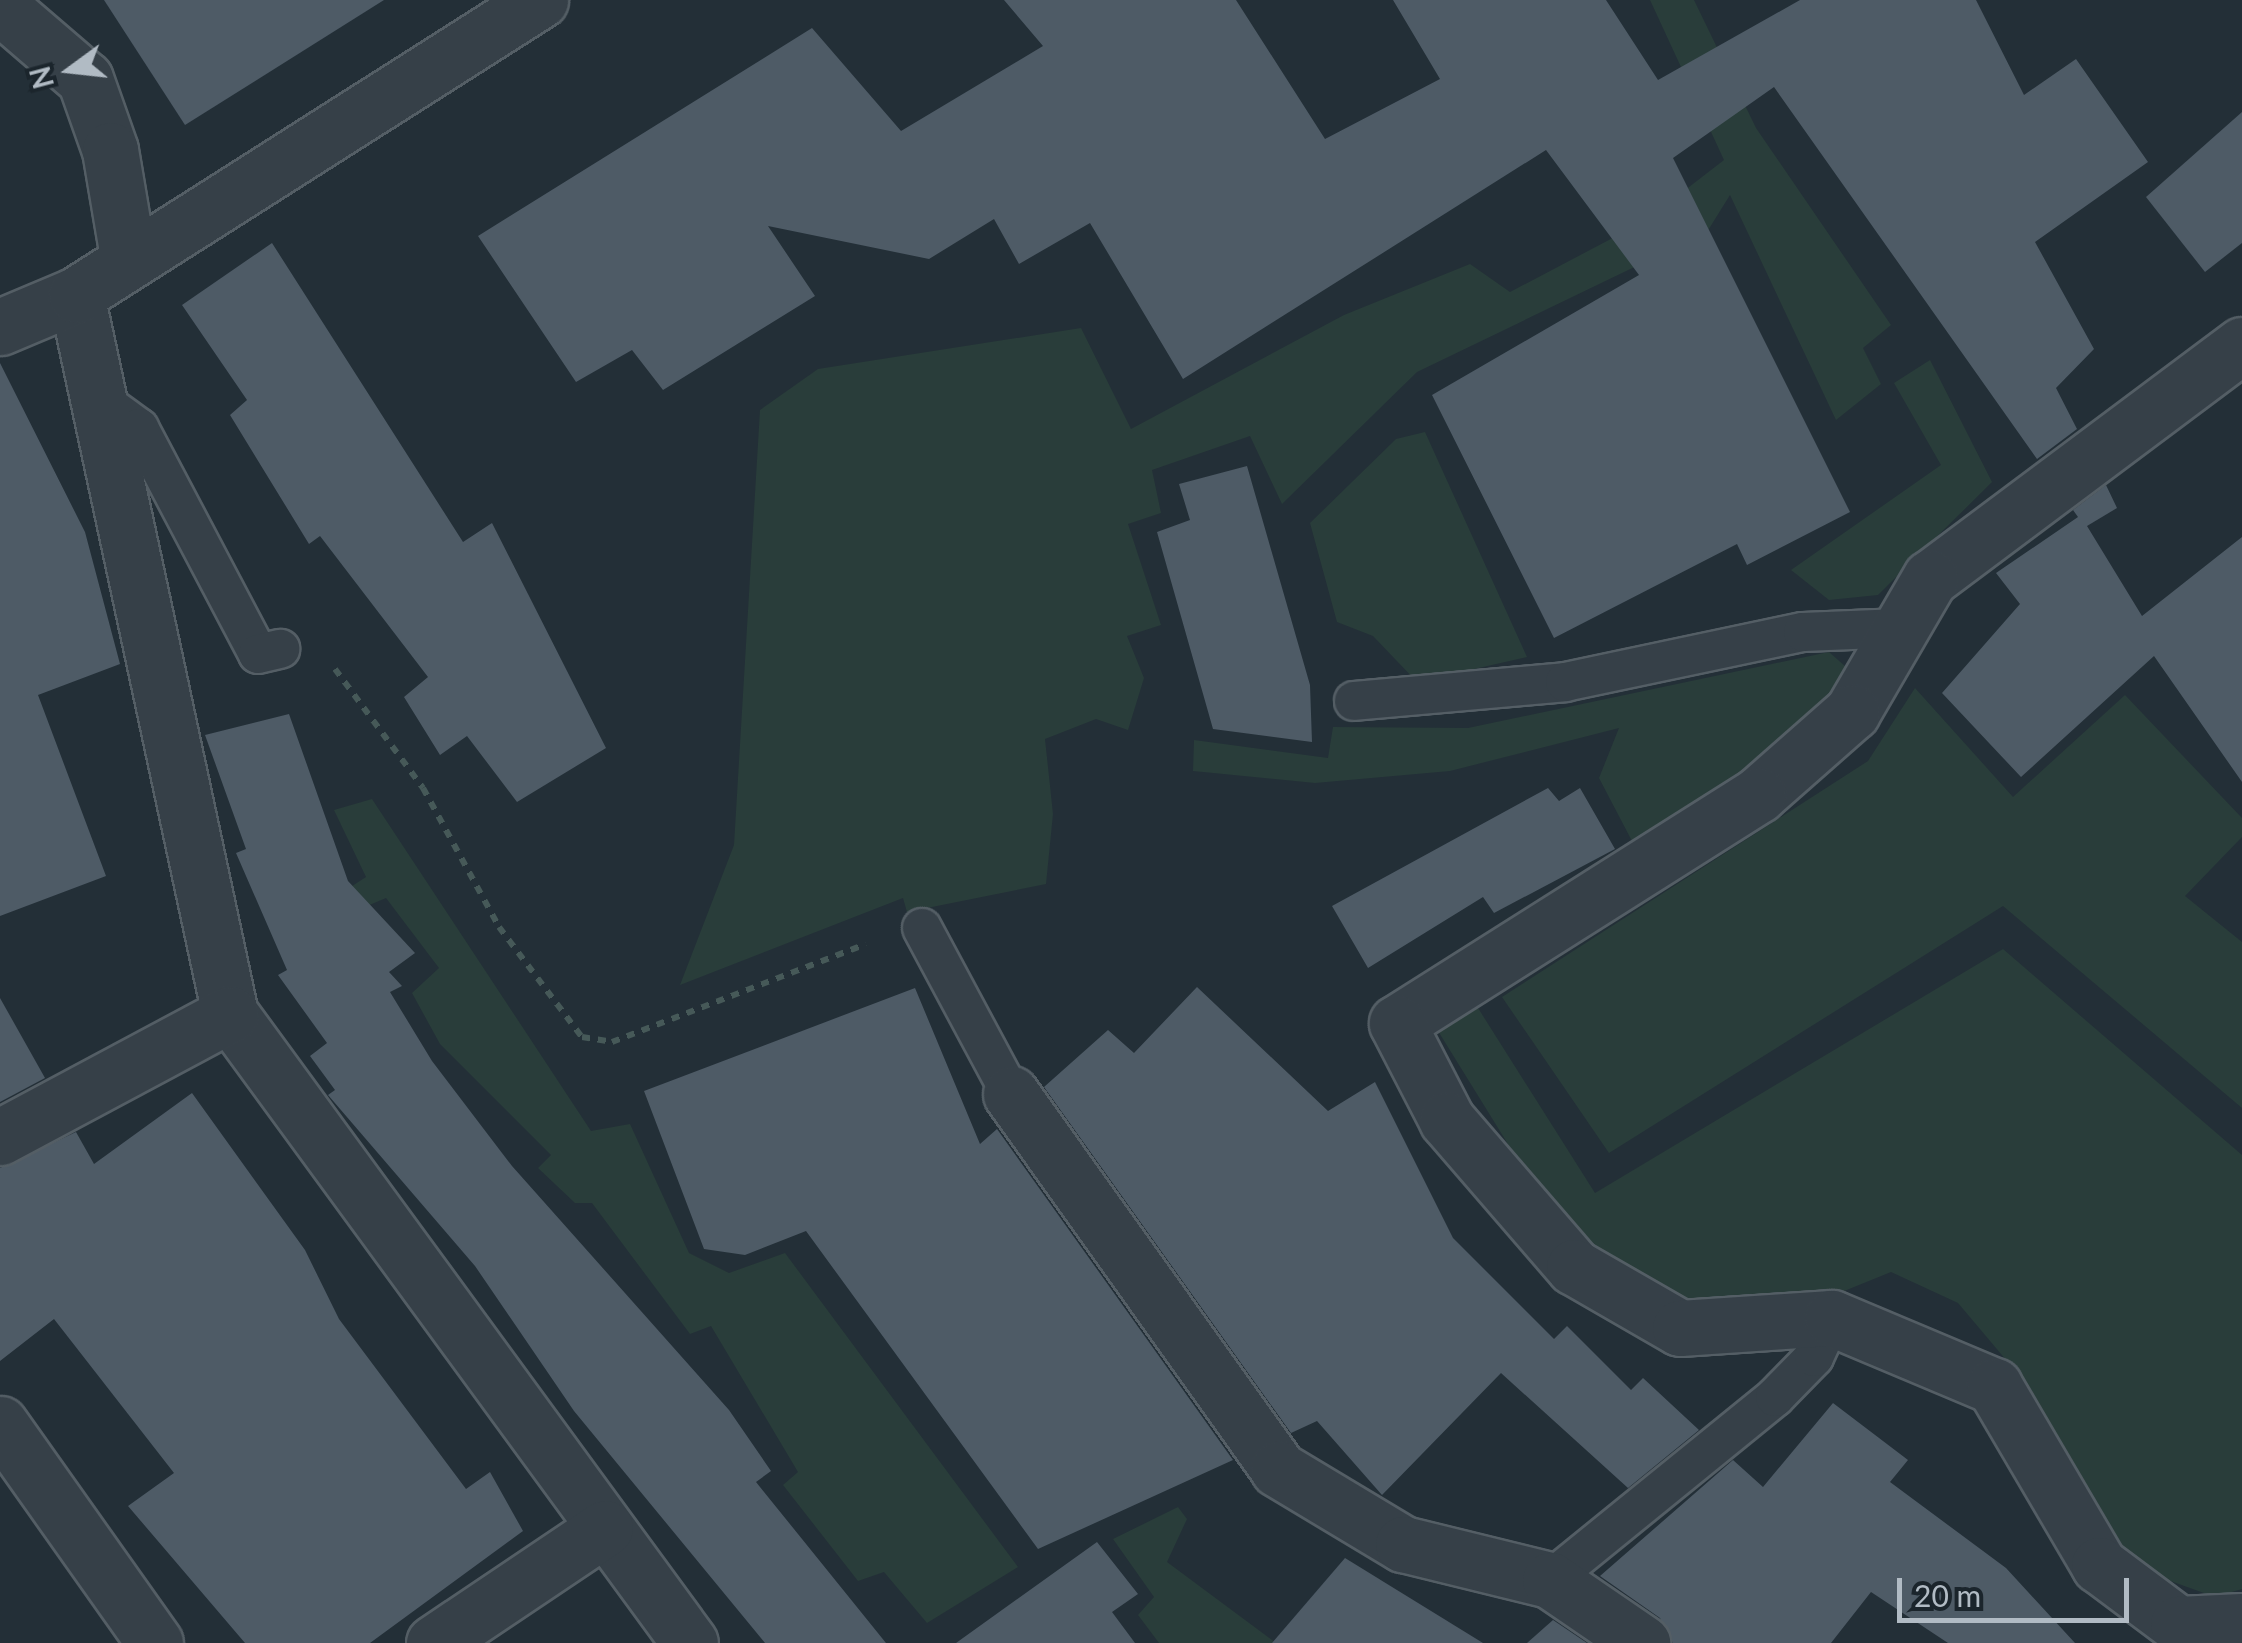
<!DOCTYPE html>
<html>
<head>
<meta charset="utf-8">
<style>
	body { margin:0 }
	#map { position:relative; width:2242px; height:1643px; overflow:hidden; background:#232f37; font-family:Lato,sans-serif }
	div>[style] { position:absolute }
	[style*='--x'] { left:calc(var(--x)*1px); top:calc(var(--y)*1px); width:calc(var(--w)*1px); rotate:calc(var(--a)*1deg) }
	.green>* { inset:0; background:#293d3a }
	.building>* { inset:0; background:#4e5b66 }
	.path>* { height:6px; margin-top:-3px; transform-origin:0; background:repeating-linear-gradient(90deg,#465958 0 8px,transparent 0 16px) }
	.roads { filter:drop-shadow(2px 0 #545e65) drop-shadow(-2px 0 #545e65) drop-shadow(0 2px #545e65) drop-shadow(0 -2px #545e65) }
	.lane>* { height:38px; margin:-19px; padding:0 19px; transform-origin:19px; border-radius:19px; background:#364048 }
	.street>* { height:55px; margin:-27.5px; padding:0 27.5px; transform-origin:27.5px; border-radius:27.5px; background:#364048 }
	span { translate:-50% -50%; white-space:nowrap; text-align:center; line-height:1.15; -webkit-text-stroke:10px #1b252c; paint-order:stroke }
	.north { position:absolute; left:20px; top:20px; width:100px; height:100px; -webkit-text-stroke:8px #1b252c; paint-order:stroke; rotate:255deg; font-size:28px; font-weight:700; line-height:40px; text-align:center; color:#b1bbc4 }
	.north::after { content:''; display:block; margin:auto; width:35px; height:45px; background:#b1bbc4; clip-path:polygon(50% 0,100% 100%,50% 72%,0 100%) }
	.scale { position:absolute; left:1897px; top:1578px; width:232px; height:45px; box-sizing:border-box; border:5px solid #b1bbc4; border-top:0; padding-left:12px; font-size:30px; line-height:35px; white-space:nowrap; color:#b1bbc4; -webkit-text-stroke:8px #1b252c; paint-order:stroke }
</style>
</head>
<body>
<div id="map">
	<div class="green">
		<div style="clip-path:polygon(1650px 0,1694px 0,1756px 128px,1891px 325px,1863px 348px,1881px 384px,1836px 420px,1730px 195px,1707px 232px,1417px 372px,1282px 504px,1250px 436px,1152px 470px,1161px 513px,1128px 524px,1161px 625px,1127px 636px,1144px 678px,1128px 730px,1096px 719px,1045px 739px,1053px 814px,1046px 884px,907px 912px,903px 898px,680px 985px,734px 845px,760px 410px,818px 369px,1081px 328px,1131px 429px,1344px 315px,1470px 264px,1510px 292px,1645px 221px,1724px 160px)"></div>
		<div style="clip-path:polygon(1930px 360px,1992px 482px,1878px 595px,1829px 600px,1791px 570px,1941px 465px,1894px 383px)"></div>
		<div style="clip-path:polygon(1425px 432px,1527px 657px,1417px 682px,1373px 636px,1337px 622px,1310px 523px,1396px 439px)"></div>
		<div style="clip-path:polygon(1829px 652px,1854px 674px,1741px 782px,1633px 843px,1599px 778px,1619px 728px,1450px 771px,1315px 783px,1193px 771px,1194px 740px,1328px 758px,1333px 727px,1468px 728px)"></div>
		<div style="clip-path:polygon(1915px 688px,2013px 797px,2125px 695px,2242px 818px,2242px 837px,2185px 896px,2242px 942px,2242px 1108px,2003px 906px,1609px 1153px,1502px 997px,1868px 761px)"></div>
		<div style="clip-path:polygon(372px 799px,591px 1131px,630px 1124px,689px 1253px,729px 1273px,785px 1253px,1018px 1567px,927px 1623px,884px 1572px,858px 1581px,783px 1485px,798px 1472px,711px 1326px,690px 1334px,592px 1203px,575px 1203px,538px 1168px,551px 1155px,440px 1044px,412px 993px,439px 968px,386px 898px,360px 909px,349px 888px,366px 877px,334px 810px)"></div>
		<div style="clip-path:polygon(2003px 949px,2242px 1155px,2242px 1589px,2215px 1597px,2151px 1574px,2100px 1527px,2012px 1367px,1958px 1303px,1891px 1272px,1827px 1298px,1696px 1305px,1598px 1253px,1550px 1212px,1438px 1031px,1478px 1008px,1595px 1193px)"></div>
		<div style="clip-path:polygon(1178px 1507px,1187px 1519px,1167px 1562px,1276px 1643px,1159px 1643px,1138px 1615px,1154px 1597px,1113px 1539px)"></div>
	</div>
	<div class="building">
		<div style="clip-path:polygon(104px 0,384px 0,185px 125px)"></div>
		<div style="clip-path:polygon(1004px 0,1236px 0,1325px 139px,1440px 79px,1393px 0,1606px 0,1658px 80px,1800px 0,1976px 0,2024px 95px,2076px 59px,2148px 162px,2035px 242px,2094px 349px,2056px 388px,2077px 429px,2037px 459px,1774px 87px,1673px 158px,1850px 512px,1747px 565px,1737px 544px,1554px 638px,1432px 395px,1639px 275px,1546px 150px,1183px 379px,1090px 223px,1019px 264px,994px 219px,929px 259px,768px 226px,815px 296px,663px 390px,632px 350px,576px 382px,478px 236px,812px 28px,901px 131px,1043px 46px)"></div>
		<div style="clip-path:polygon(2242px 112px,2242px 243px,2205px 272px,2146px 197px)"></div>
		<div style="clip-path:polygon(272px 243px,463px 542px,492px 523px,606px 748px,517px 802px,467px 736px,440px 755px,404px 697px,428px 677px,320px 536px,309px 544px,230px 415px,247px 400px,182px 305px)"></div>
		<div style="clip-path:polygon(0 363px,85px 532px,120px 664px,38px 695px,106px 876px,0 916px)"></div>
		<div style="clip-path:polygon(1247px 466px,1310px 685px,1312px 742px,1213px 729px,1157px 532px,1190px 520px,1179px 484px)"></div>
		<div style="clip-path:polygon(2106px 485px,2117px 508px,2087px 526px,2142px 616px,2242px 537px,2242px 782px,2154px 656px,2021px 777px,1942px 693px,2020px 604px,1996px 573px,2078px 517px,2073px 510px)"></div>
		<div style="clip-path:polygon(289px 714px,348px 881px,415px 953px,389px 972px,402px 986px,390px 992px,432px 1061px,512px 1166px,729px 1410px,771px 1471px,756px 1482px,886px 1643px,765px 1643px,574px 1411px,475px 1266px,328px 1095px,335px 1090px,310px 1056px,327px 1043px,278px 975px,287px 970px,236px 853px,246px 849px,205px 735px)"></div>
		<div style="clip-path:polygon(1548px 788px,1559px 801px,1580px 788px,1615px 849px,1494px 913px,1483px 897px,1368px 968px,1332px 906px)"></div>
		<div style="clip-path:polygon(1197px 987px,1328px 1111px,1375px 1082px,1453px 1238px,1554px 1339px,1567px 1326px,1631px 1390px,1643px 1378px,1699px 1430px,1628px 1488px,1501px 1373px,1382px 1495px,1317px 1421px,1291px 1433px,1044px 1087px,1108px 1030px,1134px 1053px)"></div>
		<div style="clip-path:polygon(915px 988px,980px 1144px,997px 1129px,1233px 1460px,1038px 1549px,806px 1231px,745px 1255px,704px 1249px,644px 1091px)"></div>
		<div style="clip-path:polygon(0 998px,45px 1078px,0 1102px)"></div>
		<div style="clip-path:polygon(192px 1093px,305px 1250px,339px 1319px,466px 1489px,490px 1472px,523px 1531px,370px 1643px,245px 1643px,128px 1506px,174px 1473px,54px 1319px,0 1361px,0 1168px,76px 1132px,94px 1164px)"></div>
		<div style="clip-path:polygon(1833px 1403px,1908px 1460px,1890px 1482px,2006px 1568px,2075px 1643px,1948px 1643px,1871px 1592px,1831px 1643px,1673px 1643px,1660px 1618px,1600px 1576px,1733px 1460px,1763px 1487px)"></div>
		<div style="clip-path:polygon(1097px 1542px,1138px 1594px,1112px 1612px,1135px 1643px,956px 1643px)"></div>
		<div style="clip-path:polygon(1345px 1558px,1483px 1643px,1272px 1643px)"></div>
		<div style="clip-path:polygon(1553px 1620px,1587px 1643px,1527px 1643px)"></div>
	</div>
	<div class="path">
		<div style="--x:335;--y:669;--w:148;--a:53.5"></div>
		<div style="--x:423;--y:788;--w:158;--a:61.3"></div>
		<div style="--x:499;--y:927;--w:138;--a:53"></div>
		<div style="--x:582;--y:1037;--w:30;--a:9"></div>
		<div style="--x:612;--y:1042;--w:272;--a:-21.1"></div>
	</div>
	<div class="roads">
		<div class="lane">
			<div style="--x:98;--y:398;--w:51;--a:36.2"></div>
			<div style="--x:139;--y:428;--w:255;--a:62.2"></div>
			<div style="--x:258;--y:654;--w:23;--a:-13"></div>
			<div style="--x:1354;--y:701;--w:212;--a:-5.1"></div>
			<div style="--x:1565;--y:682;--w:243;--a:-11.9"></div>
			<div style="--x:1803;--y:632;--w:98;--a:-2.3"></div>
			<div style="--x:922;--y:928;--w:188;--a:61.8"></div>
			<div style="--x:1550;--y:1580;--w:290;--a:-39.1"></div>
			<div style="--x:1775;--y:1397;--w:56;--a:-45.7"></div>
			<div style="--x:1814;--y:1357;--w:43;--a:-65.2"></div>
		</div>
		<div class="street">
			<div style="--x:0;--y:6;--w:112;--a:40.7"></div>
			<div style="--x:85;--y:79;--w:75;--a:70.6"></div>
			<div style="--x:110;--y:150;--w:108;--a:80.4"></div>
			<div style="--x:76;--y:295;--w:735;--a:77.91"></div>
			<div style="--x:230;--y:1014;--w:779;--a:53.82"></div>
			<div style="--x:0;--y:327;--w:82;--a:-22.8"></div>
			<div style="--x:76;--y:295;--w:550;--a:-32.45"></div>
			<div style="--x:2242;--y:345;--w:389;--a:143.2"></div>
			<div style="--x:1930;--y:578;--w:155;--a:120.2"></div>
			<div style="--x:1852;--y:712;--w:125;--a:138.6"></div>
			<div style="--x:1758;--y:795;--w:427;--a:147.7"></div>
			<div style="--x:1397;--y:1023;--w:109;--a:62.7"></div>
			<div style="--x:1447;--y:1120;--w:194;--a:49.2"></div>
			<div style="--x:1574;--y:1267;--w:122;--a:29.9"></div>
			<div style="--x:1680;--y:1328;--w:152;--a:-3.8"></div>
			<div style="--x:1832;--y:1318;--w:176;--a:22.8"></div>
			<div style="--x:1994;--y:1386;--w:208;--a:59.6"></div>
			<div style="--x:2099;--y:1565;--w:99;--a:36.8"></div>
			<div style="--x:2178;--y:1624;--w:64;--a:-2.7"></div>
			<div style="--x:1011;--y:1094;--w:460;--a:54.5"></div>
			<div style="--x:1278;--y:1469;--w:146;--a:31"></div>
			<div style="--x:1403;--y:1544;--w:151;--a:13.8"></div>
			<div style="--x:1550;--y:1580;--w:112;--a:34.4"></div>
			<div style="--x:0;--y:1137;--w:261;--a:-28.1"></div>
			<div style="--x:0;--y:1424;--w:268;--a:54.7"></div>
			<div style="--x:434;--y:1643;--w:206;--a:-33.9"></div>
		</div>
	</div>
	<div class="north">N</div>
	<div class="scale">20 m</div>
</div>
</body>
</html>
